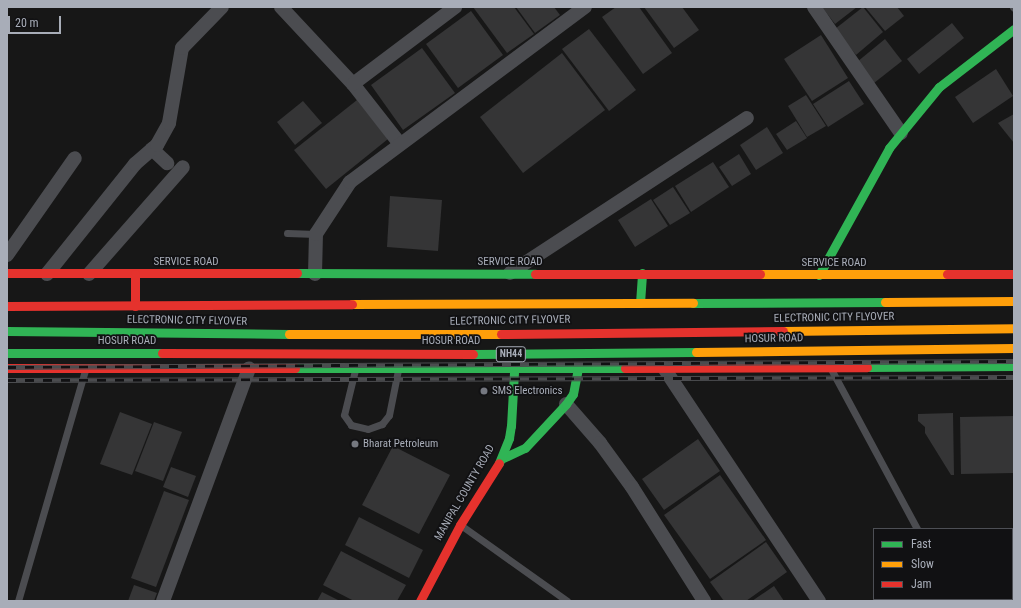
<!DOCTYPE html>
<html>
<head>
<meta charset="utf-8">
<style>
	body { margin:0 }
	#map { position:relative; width:1021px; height:608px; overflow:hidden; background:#171717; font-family:"Roboto Condensed",sans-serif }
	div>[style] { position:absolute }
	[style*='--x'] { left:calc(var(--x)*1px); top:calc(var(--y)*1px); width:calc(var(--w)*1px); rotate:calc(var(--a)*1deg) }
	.building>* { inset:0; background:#353536 }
	.lane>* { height:7px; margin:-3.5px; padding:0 3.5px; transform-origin:3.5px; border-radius:3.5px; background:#4b4c50 }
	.street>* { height:14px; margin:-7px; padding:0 7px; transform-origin:7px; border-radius:7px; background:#4b4c50 }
	.fast>* { height:9px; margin:-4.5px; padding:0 4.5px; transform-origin:4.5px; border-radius:4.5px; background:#30b455 }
	.slow>* { height:9px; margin:-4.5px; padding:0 4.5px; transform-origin:4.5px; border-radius:4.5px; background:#ff9f0a }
	.jam>* { height:9px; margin:-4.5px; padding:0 4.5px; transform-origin:4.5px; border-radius:4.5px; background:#e5322d }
	.rail>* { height:4.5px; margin-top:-2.25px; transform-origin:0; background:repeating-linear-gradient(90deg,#111113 0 9px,#4b4c4f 0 18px); box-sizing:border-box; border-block:1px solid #4b4c4f }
	.dots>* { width:11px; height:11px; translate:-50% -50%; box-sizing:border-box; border:2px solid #111113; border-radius:50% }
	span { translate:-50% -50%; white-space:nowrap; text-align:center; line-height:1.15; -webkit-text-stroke:3.5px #111113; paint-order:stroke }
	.shield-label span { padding:1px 3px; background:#111113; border:1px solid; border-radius:3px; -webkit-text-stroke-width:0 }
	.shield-label { font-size:10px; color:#a8adb8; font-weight:700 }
	.street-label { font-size:11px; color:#a8adb8 }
	.poi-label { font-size:11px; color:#a8adb8 }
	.left { translate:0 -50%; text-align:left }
	.frame { position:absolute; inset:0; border:8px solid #a8adb8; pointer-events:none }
	.legend { position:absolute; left:873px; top:528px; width:140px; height:72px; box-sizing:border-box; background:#111113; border:1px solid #4d4f55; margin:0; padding:5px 7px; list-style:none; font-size:12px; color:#a8adb8 }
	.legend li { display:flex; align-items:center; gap:8px; height:20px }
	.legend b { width:20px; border:1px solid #4d4f55 }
	.scale { position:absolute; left:8px; top:16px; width:53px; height:18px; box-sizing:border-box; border:2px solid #a8adb8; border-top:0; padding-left:5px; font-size:12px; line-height:14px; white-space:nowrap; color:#a8adb8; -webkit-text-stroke:3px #111113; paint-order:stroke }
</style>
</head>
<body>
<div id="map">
	<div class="building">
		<div style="clip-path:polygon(473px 7px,514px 7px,534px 34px,507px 53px)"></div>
		<div style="clip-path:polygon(516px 7px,554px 7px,560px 15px,535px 33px)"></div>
		<div style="clip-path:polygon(616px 7px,639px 7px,672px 53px,643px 74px,602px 17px)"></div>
		<div style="clip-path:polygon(644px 7px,682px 7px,699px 30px,674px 48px)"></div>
		<div style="clip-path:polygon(822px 7px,857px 7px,835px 24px)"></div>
		<div style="clip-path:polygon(863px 7px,883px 32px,856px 55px,835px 29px)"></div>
		<div style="clip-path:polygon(865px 7px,897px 7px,904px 16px,885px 31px)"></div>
		<div style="clip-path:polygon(471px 11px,503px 55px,458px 88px,426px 44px)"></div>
		<div style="clip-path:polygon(952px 23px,964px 38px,919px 74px,907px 59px)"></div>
		<div style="clip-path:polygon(589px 29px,636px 90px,609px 111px,562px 49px)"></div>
		<div style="clip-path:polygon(821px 35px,848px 78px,812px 101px,784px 59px)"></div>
		<div style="clip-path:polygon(885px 39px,902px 61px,874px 83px,857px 62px)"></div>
		<div style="clip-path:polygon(422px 48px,455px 93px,403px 130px,371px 85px)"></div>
		<div style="clip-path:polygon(562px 53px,605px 110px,523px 173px,480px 117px)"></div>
		<div style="clip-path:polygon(996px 69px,1013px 96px,973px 123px,955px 97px)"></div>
		<div style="clip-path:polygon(849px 81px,864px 104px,828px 127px,813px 104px)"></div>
		<div style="clip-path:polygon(806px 95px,826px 126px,807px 137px,788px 106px)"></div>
		<div style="clip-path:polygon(357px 100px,388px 139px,326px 189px,294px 150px)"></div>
		<div style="clip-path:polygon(303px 101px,322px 123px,295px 145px,277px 122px)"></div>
		<div style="clip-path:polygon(1014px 114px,1014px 143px,998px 123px)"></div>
		<div style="clip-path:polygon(796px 121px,807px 138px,787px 150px,776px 134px)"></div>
		<div style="clip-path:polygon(767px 127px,783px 153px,756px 170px,740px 145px)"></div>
		<div style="clip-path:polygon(739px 154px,751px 174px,732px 186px,719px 167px)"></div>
		<div style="clip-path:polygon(713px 162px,729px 187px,691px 212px,675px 186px)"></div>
		<div style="clip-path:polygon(673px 187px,690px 213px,670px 225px,653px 200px)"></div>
		<div style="clip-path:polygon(390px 196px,442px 200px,438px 251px,387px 247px)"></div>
		<div style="clip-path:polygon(651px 199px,668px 226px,635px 247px,618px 220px)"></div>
		<div style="clip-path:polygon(120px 412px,152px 424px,132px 475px,100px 464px)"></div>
		<div style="clip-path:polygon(953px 413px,954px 475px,951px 475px,925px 433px,925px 427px,918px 421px,918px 414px)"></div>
		<div style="clip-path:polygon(1014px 416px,1014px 473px,961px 474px,960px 417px)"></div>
		<div style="clip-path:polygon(154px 422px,182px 432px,163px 481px,135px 471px)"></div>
		<div style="clip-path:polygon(698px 439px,720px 471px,664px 510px,642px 479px)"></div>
		<div style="clip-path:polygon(393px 446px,450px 475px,419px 534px,362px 505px)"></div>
		<div style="clip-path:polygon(171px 467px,196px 476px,188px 497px,163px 487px)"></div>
		<div style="clip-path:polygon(720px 475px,766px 540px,710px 579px,664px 515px)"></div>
		<div style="clip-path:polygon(164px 491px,189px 500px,156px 587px,131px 578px)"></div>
		<div style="clip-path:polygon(359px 517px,423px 550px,409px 578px,345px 545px)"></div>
		<div style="clip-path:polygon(766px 542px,787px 572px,746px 601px,724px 601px,710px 582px)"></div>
		<div style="clip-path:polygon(341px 551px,406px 585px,397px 601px,354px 601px,323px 585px)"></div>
		<div style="clip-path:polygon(134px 585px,157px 593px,154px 601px,128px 601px)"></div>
		<div style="clip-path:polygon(774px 586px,784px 601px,752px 601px)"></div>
		<div style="clip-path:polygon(322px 592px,340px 601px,317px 601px)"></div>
	</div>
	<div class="lane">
		<div style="--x:1013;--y:7;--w:1;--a:45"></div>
		<div style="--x:287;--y:233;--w:29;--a:2"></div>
		<div style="--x:831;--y:369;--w:182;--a:61.7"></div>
		<div style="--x:355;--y:370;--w:46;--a:103.7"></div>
		<div style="--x:344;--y:415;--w:12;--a:55"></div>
		<div style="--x:351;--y:425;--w:17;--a:13"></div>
		<div style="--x:368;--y:429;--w:15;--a:-20"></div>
		<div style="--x:382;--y:424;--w:11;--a:-52"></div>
		<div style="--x:389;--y:415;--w:46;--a:-78.7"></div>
		<div style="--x:462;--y:526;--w:129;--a:35.5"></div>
		<div style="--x:18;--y:601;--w:241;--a:-73.8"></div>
	</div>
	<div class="street">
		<div style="--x:281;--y:7;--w:105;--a:46.9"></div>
		<div style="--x:353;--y:84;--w:76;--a:51.9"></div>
		<div style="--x:814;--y:7;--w:153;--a:55.4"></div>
		<div style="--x:353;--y:84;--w:128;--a:-37"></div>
		<div style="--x:152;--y:149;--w:21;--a:43"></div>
		<div style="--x:7;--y:255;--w:118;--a:-55"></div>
		<div style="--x:510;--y:273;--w:283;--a:-33.2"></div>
		<div style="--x:47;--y:274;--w:141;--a:-51.3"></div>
		<div style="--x:135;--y:164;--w:29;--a:-41"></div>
		<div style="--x:157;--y:145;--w:25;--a:-61"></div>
		<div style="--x:169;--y:123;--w:76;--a:-80.2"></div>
		<div style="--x:182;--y:48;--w:57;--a:-45.7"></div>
		<div style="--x:89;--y:274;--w:142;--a:-48.7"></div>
		<div style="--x:315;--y:274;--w:40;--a:-88.6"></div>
		<div style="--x:316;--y:234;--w:62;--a:-56.8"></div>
		<div style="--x:350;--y:182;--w:293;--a:-36.7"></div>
		<div style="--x:664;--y:368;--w:280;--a:56.4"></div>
		<div style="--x:566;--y:404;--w:52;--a:48.9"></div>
		<div style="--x:600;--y:443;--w:54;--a:54"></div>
		<div style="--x:632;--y:487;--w:135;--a:57.7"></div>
		<div style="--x:163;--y:601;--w:248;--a:-69.7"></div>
	</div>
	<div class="fast">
		<div style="--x:297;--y:273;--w:238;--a:0.2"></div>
		<div style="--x:819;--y:275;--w:145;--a:-61.1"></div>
		<div style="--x:889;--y:148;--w:79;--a:-50.7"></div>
		<div style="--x:939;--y:87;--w:95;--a:-37.7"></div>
		<div style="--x:640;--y:303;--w:30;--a:-86"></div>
		<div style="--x:693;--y:303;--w:192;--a:-0.3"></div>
		<div style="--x:7;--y:331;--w:282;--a:0.6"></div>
		<div style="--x:7;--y:353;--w:155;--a:0"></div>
		<div style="--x:473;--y:354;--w:223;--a:-0.5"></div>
		<div style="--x:867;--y:367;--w:147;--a:-0.4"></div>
		<div style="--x:295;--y:368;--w:330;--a:0"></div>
		<div style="--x:501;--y:459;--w:26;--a:-25"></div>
		<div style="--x:525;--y:448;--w:60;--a:-47"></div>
		<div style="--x:566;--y:404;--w:12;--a:-55"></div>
		<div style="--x:573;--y:394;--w:26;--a:-79"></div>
		<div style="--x:499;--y:463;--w:27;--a:-68"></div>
		<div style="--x:509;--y:438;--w:12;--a:-81"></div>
		<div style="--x:511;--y:426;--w:72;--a:-86.8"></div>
	</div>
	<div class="slow">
		<div style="--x:760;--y:274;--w:187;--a:0"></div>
		<div style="--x:885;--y:302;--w:129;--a:-0.4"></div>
		<div style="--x:352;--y:304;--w:341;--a:-0.2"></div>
		<div style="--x:783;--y:331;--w:231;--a:-0.7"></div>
		<div style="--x:289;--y:334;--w:212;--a:0"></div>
		<div style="--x:696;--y:352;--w:318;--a:-0.7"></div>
	</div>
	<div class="jam">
		<div style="--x:7;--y:273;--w:290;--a:0"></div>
		<div style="--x:135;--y:274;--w:32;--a:90"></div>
		<div style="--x:535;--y:274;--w:225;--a:0"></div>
		<div style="--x:947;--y:274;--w:67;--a:0"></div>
		<div style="--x:7;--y:306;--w:345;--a:-0.3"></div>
		<div style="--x:501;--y:334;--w:282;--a:-0.6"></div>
		<div style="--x:162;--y:353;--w:311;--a:0.2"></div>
		<div style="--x:7;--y:368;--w:288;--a:0"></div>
		<div style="--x:625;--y:368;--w:242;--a:-0.2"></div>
		<div style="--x:420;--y:601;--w:86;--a:-62.2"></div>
		<div style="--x:460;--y:525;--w:73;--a:-57.8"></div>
	</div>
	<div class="rail">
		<div style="--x:7;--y:367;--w:1007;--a:-0.34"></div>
		<div style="--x:7;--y:380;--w:1007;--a:-0.17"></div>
	</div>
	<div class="dots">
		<div style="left:484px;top:391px;background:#757880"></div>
		<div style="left:355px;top:444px;background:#757880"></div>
	</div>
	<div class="shield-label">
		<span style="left:511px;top:354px">NH44</span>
	</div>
	<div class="street-label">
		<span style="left:186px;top:262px">SERVICE ROAD</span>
		<span style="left:510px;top:262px">SERVICE ROAD</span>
		<span style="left:834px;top:263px">SERVICE ROAD</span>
		<span style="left:834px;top:318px;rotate:-1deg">ELECTRONIC CITY FLYOVER</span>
		<span style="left:187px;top:321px;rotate:1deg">ELECTRONIC CITY FLYOVER</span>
		<span style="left:510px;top:321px;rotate:-1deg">ELECTRONIC CITY FLYOVER</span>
		<span style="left:774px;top:339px;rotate:-1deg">HOSUR ROAD</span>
		<span style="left:127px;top:341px">HOSUR ROAD</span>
		<span style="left:451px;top:341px">HOSUR ROAD</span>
		<span style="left:465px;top:493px;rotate:-60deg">MANIPAL COUNTY ROAD</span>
	</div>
	<div class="poi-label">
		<span class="left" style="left:492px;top:391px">SMS Electronics</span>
		<span class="left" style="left:363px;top:444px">Bharat Petroleum</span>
	</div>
	<div class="frame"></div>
	<ul class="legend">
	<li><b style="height:5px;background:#30b455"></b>Fast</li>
	<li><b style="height:5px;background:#ff9f0a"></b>Slow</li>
	<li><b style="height:5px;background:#e5322d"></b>Jam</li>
	</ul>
	<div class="scale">20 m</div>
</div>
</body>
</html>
